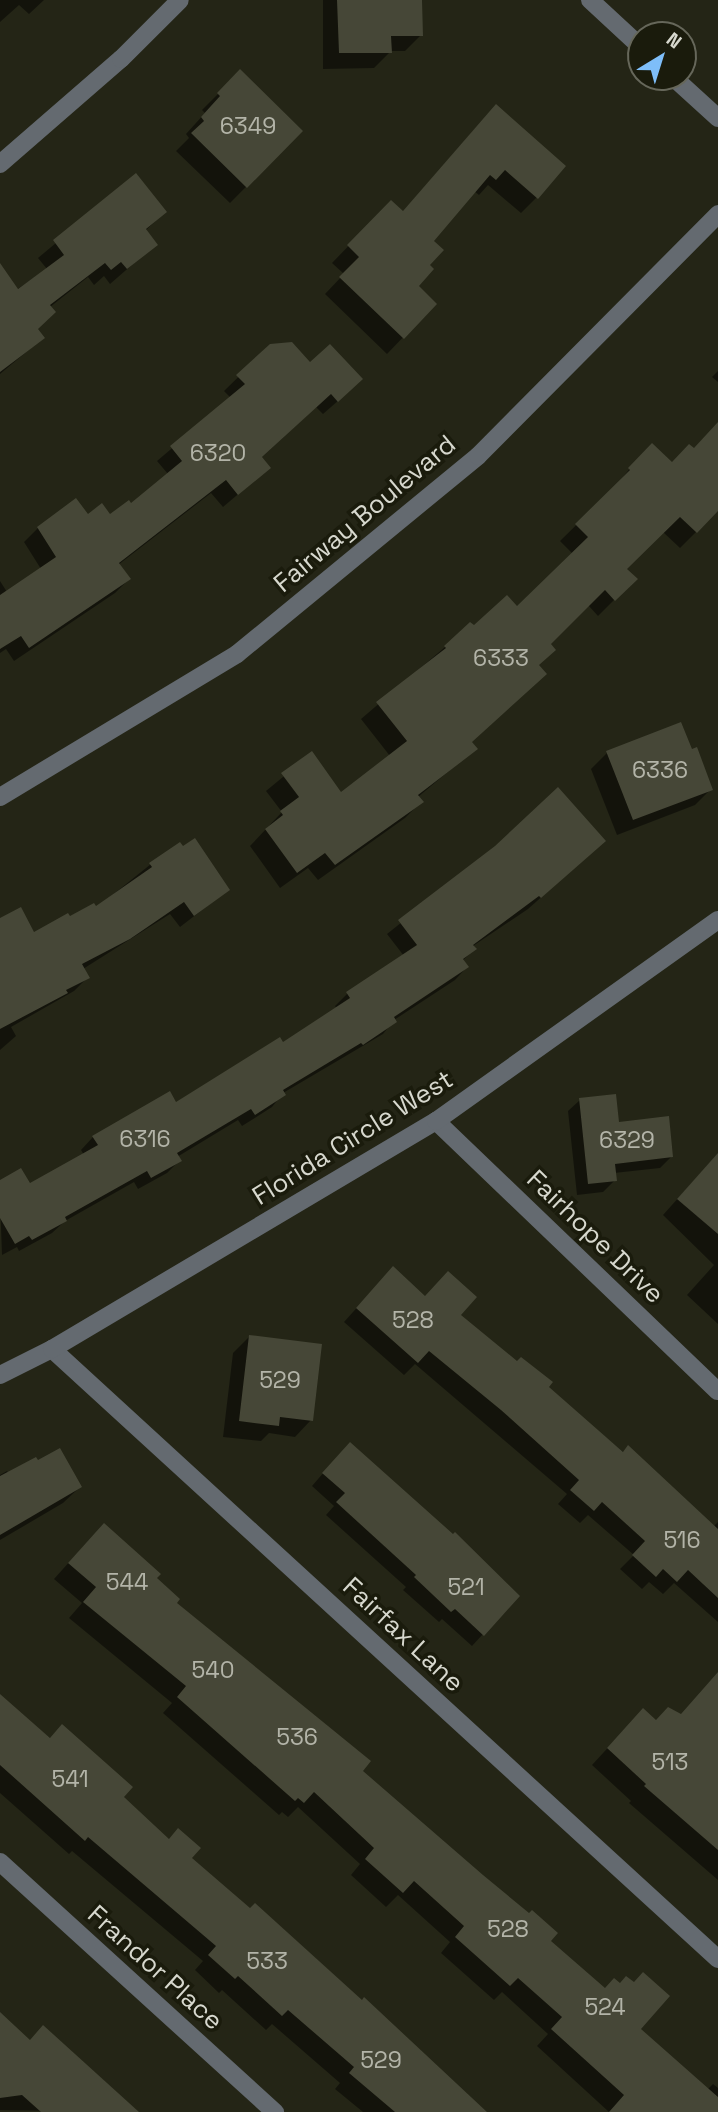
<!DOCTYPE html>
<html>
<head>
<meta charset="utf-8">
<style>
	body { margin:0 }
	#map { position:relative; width:718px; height:2112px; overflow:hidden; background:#242516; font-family:"Space Grotesk",sans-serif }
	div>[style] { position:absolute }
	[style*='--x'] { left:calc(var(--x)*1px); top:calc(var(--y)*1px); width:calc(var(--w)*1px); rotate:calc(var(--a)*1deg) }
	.shadow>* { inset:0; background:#0007 }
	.building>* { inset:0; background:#464737 }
	.minor>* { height:18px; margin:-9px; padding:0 9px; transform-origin:9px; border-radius:9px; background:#646a70 }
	span { translate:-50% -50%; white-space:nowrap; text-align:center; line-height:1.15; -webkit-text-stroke:7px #1a1b0c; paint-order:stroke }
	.number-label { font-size:23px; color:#b3b4a8 }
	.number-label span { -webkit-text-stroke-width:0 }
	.street-label { font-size:26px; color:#d7d8ce }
	.north { position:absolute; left:627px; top:21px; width:70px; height:70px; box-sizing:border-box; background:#1a1b0c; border:2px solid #66675a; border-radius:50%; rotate:38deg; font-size:19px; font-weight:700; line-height:28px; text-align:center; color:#d7d8ce }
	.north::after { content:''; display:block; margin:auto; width:24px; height:32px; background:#7ebef9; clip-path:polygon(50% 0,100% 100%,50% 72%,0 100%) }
</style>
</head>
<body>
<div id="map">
	<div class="shadow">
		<div style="clip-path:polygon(0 0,44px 0,29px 14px,19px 5px,0 22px)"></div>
		<div style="clip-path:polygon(323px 0,420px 0,421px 35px,405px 51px,391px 51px,374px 68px,323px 69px)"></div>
		<div style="clip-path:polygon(240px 72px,301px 131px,230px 203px,176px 151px,189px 138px,186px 134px,205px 113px,202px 110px)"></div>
		<div style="clip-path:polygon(480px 123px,537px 197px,521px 213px,488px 185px,479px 195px,474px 191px,431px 241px,416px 286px,435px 304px,387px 354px,325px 294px,344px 274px,332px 263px,391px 202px,402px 213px)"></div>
		<div style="clip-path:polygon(136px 176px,165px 212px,145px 231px,156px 244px,110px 284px,104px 276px,94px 285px,88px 277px,50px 307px,36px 329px,43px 338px,0 374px,0 301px,47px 269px,38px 258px)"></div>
		<div style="clip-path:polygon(270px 346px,310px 364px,347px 393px,323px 414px,316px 407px,261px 458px,269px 468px,223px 507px,211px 493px,118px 565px,129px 579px,115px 593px,14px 661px,6px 649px,0 653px,0 581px,7px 592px,41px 569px,24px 542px,38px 528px,87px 517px,109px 516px,130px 505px,168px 474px,157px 461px,231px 398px,224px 391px)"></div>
		<div style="clip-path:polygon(718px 371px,718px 382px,712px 377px)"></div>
		<div style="clip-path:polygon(718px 448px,718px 508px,696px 532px,680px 548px,663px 532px,625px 569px,635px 579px,598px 616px,588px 605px,548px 644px,537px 666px,470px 742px,475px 749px,418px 797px,421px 802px,405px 818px,318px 880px,308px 868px,280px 888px,250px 846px,282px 812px,266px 791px,312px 753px,341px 794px,390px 756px,361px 719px,445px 647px,474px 628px,517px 609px,573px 554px,560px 541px,615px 487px,636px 461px,672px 464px,694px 450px)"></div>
		<div style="clip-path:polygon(607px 753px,711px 789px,695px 805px,617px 835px,591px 769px)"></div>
		<div style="clip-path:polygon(496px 847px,591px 853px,528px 909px,473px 946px,475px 949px,462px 961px,467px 967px,455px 980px,394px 1020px,383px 1034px,283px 1093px,272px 1107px,242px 1126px,238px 1120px,177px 1157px,180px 1160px,167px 1173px,138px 1189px,134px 1182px,65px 1221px,52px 1233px,19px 1251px,17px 1247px,2px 1255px,0 1200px,84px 1155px,81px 1150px,93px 1137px,175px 1105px,282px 1045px,337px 1009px,335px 1006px,347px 994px,404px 956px,387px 934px)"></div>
		<div style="clip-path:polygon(151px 864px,228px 890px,180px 927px,170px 914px,83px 969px,87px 978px,74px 991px,11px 1027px,16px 1036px,0 1050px,0 954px,95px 909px)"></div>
		<div style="clip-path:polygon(580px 1100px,617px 1124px,671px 1157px,660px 1168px,614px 1173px,615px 1180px,603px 1192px,577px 1195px,568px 1111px)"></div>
		<div style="clip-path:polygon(718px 1167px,718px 1324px,687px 1295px,714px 1265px,663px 1215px,697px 1177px)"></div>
		<div style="clip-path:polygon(380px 1282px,425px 1297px,459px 1315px,713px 1527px,718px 1522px,718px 1622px,674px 1583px,663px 1594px,649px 1582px,642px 1589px,620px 1569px,634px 1555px,588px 1515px,580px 1523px,558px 1504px,567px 1494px,415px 1364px,404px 1375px,344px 1322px)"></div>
		<div style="clip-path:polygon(249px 1337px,311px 1420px,295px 1437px,269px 1433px,261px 1441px,223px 1437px,233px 1353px)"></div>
		<div style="clip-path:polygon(338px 1456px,483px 1634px,472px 1646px,442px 1619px,439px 1622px,403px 1590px,406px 1587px,326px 1515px,334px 1506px,312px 1486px)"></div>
		<div style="clip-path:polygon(7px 1471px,9px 1474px,80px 1487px,63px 1503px,0 1540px,0 1475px)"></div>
		<div style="clip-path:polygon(89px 1540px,155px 1578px,174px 1603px,548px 1941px,638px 2029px,707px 2090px,713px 2084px,718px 2088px,718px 2112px,609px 2112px,537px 2046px,548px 2034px,502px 1992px,494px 2000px,441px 1953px,450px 1942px,398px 1895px,386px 1907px,351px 1875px,360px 1864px,298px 1807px,288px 1817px,282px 1812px,279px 1815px,163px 1713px,172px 1703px,69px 1618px,82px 1603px,54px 1579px)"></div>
		<div style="clip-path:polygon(0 1696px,121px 1798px,484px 2112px,363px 2112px,335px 2089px,340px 2083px,272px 2024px,266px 2030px,222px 1990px,219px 1993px,195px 1970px,203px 1961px,72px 1851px,69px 1854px,0 1793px)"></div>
		<div style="clip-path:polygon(718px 1702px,718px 1880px,629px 1803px,631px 1801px,592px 1765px,627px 1727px,680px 1715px)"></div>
		<div style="clip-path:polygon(0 2014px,29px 2041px,138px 2112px,0 2110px)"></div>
	</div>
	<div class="building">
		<div style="clip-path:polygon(337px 0,422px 0,423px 36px,391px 36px,392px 53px,339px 53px)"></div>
		<div style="clip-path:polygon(240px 69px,303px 131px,247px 188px,191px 133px,204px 121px,201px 117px,220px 96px,217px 93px)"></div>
		<div style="clip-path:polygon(496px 104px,566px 166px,538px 199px,505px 170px,496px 180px,490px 175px,434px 241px,444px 250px,430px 265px,434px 269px,419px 286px,437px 304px,404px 339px,339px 277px,359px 257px,347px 245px,391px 200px,403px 211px)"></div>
		<div style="clip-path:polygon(136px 173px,167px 212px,146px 229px,158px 245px,127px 269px,121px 262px,111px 270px,105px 263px,50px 305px,56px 312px,38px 329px,45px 338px,0 372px,0 263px,18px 289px,64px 255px,53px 240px)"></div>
		<div style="clip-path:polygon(292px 342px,310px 362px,330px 344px,363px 379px,338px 402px,331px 394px,262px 457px,271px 468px,238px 495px,226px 480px,119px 563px,131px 579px,29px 648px,21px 636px,0 649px,0 595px,56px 557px,37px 527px,76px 498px,88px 514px,102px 503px,110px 514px,129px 500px,131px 503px,182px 461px,170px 446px,245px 384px,236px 375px,270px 344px)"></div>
		<div style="clip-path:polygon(718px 422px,718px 511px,697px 533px,680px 517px,627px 569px,638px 579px,615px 601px,605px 590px,551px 644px,556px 650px,539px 665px,547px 674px,472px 742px,478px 749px,418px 795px,424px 802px,335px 865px,325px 853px,297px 873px,265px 829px,283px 815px,280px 811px,299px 797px,281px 773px,312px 751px,341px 792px,407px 741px,376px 702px,446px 648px,444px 646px,470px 622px,474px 625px,507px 595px,517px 606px,588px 537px,575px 524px,630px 470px,628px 468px,652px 443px,672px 462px,689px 444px,694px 448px)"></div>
		<div style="clip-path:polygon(681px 722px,692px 749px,697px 747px,713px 790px,633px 820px,606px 751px)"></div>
		<div style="clip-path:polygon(558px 787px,606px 841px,541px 898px,539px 896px,473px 945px,477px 949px,463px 959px,469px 967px,394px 1017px,397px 1022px,363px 1045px,361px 1043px,283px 1090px,286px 1095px,255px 1115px,251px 1109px,177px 1153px,182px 1161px,151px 1178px,147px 1171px,65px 1217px,67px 1221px,32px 1240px,29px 1236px,15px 1244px,0 1218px,0 1180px,21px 1168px,30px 1183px,98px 1145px,92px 1136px,170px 1091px,176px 1102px,280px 1037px,283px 1042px,350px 998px,346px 992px,417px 945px,398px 920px,495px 846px)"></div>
		<div style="clip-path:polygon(195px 838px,230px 890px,194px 916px,184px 902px,130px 939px,82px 964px,90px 978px,66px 990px,68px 993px,0 1029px,0 918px,21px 907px,34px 932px,68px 913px,70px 916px,94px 903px,96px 906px,152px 867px,149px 863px,180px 842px,183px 846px)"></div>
		<div style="clip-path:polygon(616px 1094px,619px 1122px,669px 1116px,673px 1157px,615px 1164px,617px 1181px,588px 1184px,579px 1098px)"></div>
		<div style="clip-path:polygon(718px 1153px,718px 1234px,677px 1199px)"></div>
		<div style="clip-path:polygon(393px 1266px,425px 1296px,448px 1271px,477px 1297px,461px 1315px,517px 1361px,521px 1357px,553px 1382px,549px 1387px,623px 1452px,628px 1445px,718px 1529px,718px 1598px,688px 1570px,677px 1582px,663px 1569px,656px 1577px,632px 1555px,645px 1541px,602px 1502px,594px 1511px,570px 1490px,579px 1480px,501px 1410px,429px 1351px,418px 1363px,356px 1308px)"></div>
		<div style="clip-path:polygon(249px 1335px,322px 1344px,313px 1421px,280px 1417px,279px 1426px,239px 1421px)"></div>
		<div style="clip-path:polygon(350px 1442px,453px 1534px,455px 1532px,520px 1596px,484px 1636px,455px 1609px,451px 1612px,414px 1577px,416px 1575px,336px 1502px,345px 1493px,322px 1473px)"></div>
		<div style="clip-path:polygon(60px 1448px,82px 1487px,0 1535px,0 1476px,36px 1457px,38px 1460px)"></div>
		<div style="clip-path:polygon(104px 1523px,161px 1574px,157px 1578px,180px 1599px,177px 1603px,371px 1761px,363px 1771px,483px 1875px,529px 1913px,532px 1910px,558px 1933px,551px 1941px,605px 1988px,614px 1978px,620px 1983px,626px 1976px,634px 1982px,643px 1972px,670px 1996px,641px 2029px,718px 2097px,718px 2112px,609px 2112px,624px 2095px,551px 2029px,562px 2017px,518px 1978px,510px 1986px,455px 1937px,464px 1926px,414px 1881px,403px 1893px,365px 1859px,374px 1848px,314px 1792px,304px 1803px,298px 1798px,295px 1801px,177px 1697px,186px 1686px,83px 1602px,96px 1587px,68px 1563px)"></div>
		<div style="clip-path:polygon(718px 1672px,718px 1850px,644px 1786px,646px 1784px,607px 1748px,643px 1708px,656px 1720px,668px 1707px,681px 1714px)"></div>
		<div style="clip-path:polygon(0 1694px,50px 1738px,62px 1724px,133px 1787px,124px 1797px,169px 1839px,178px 1828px,201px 1848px,192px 1858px,250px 1908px,255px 1903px,362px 2000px,364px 1997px,487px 2112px,395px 2112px,349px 2073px,354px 2067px,288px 2010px,282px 2016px,238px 1976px,235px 1979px,208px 1955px,216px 1946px,88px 1837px,85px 1841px,0 1765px)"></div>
		<div style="clip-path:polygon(0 2012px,30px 2040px,43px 2025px,139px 2112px,41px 2112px,22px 2095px,0 2098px)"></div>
	</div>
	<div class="minor">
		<div style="--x:590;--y:0;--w:69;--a:42.7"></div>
		<div style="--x:673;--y:77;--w:61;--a:42.3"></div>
		<div style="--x:0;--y:164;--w:160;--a:-41"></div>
		<div style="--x:121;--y:59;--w:83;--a:-45"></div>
		<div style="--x:0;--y:797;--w:277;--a:-31.1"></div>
		<div style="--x:237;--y:654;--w:312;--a:-39.4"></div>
		<div style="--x:478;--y:456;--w:341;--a:-45.2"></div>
		<div style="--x:436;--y:1121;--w:390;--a:43.8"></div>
		<div style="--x:52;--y:1349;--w:903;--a:42.49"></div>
		<div style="--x:0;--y:1375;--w:58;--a:-26.6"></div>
		<div style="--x:52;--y:1349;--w:447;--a:-30.7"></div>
		<div style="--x:436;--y:1121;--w:346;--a:-35.5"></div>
		<div style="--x:0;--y:1862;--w:372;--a:42.3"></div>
	</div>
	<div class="number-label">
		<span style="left:248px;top:126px">6349</span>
		<span style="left:218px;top:453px">6320</span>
		<span style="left:501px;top:658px">6333</span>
		<span style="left:660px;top:770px">6336</span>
		<span style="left:145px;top:1139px">6316</span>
		<span style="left:627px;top:1140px">6329</span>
		<span style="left:413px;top:1320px">528</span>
		<span style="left:280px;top:1380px">529</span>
		<span style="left:682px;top:1540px">516</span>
		<span style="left:127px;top:1582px">544</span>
		<span style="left:466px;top:1587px">521</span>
		<span style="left:213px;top:1670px">540</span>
		<span style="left:297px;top:1737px">536</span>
		<span style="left:670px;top:1762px">513</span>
		<span style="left:70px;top:1779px">541</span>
		<span style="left:508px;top:1929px">528</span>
		<span style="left:267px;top:1961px">533</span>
		<span style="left:605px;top:2007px">524</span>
		<span style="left:381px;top:2060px">529</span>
	</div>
	<div class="street-label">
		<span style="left:365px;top:514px;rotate:-40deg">Fairway Boulevard</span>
		<span style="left:353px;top:1138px;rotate:-32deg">Florida Circle West</span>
		<span style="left:595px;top:1237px;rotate:44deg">Fairhope Drive</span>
		<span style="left:403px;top:1635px;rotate:43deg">Fairfax Lane</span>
		<span style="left:155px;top:1968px;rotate:42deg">Frandor Place</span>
	</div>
	<div class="north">N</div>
</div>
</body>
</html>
